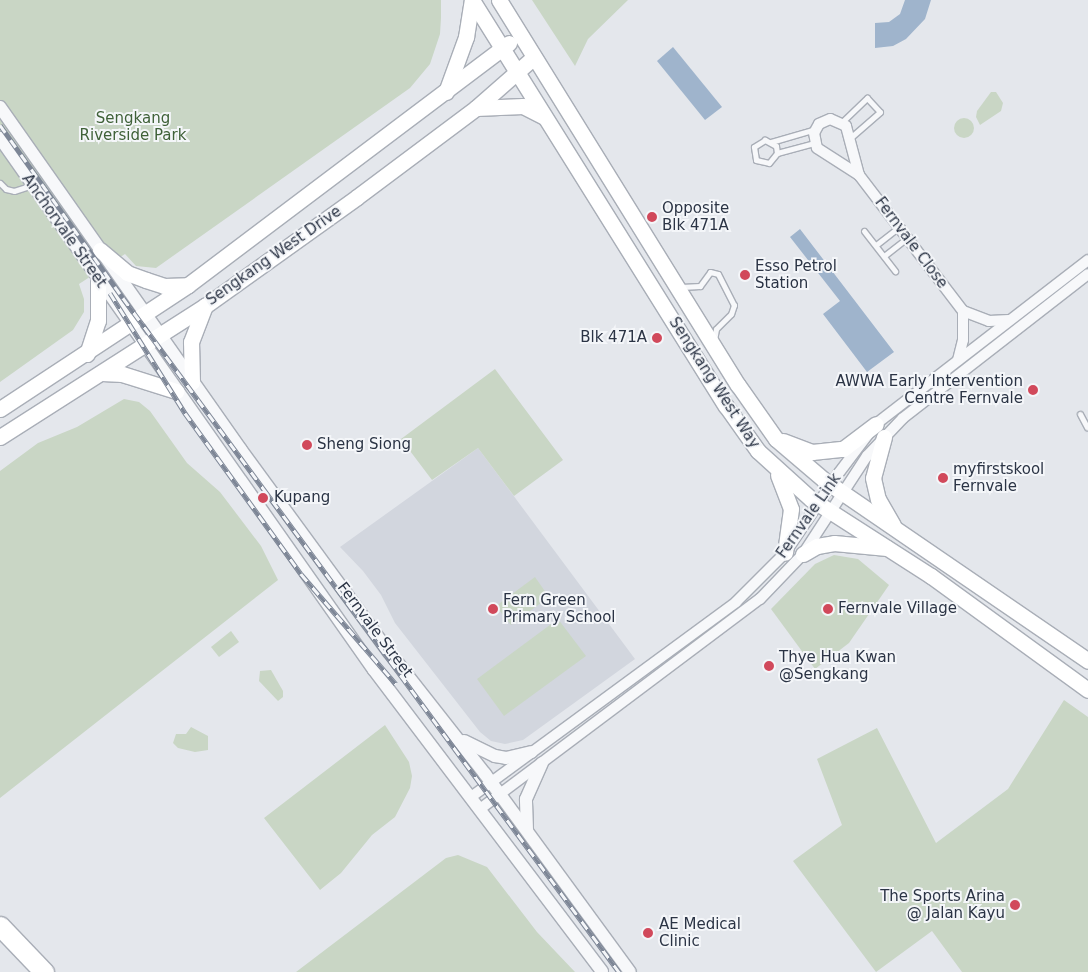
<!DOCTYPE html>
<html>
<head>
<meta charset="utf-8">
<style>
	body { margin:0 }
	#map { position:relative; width:1088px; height:972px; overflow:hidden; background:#e4e7ec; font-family:"DejaVu Sans",sans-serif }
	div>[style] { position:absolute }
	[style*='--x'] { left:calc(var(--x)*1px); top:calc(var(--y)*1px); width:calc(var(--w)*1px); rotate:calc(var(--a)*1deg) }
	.built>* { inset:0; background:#d2d6de }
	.green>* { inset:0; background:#c9d6c5 }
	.round { border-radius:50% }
	.water>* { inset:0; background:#9fb4cc }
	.roads { filter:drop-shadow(1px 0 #a9aeb7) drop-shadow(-1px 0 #a9aeb7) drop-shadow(0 1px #a9aeb7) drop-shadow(0 -1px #a9aeb7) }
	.service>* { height:5px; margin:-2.5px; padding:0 2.5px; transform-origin:2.5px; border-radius:2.5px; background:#f7f8fa }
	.minor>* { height:10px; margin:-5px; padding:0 5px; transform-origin:5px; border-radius:5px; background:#f7f8fa }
	.tertiary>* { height:12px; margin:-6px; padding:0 6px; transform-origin:6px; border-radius:6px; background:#f7f8fa }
	.secondary>* { height:15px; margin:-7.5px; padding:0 7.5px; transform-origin:7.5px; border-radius:7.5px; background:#fff }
	.motorway>* { height:19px; margin:-9.5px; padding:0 9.5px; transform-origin:9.5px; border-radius:9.5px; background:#fff }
	.rail>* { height:5px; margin-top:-2.5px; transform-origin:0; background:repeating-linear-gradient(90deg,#f4f6f9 0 9px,#7d8696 0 18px); box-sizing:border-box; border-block:1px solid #7d8696 }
	.dots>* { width:14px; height:14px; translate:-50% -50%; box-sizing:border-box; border:2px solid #f4f6f9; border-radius:50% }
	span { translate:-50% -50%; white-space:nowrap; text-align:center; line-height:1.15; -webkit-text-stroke:4px #f4f6f9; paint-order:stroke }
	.park-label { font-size:15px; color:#3f6138 }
	.poi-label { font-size:15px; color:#2b3445 }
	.left { translate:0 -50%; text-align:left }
	.right { translate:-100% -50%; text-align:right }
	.street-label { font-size:15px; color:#2b3445 }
</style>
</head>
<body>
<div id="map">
	<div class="built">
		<div style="clip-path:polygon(478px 448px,635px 659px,523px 740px,505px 744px,491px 741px,480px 732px,395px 623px,381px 595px,363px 571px,340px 547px)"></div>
	</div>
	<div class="green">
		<div style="clip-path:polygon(0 0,441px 0,441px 18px,440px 34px,430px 64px,410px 88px,156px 268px,136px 266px,125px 254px,79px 284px,84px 299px,84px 312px,73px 330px,0 382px)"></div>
		<div style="clip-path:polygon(532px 0,628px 0,588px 39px,575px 66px)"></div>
		<div style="clip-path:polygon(991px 92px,996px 92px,1003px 103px,1001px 111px,980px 125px,976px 117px,977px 111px)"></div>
		<div class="round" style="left:954px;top:118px;width:20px;height:20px"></div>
		<div style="clip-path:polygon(495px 369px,563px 460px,514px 496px,478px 448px,432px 480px,401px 439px)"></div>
		<div style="clip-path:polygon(124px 399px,139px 402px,150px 411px,187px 463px,220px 492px,261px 546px,278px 580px,0 798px,0 471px,38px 443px,77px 427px)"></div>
		<div style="clip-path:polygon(834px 555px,858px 559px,889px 585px,849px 643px,815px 669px,771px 609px,815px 564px)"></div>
		<div style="clip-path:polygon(535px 577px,549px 597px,511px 625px,496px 606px)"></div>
		<div style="clip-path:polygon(558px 619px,586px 656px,504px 716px,477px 679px)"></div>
		<div style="clip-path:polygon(231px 631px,239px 642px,219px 657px,211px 647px)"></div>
		<div style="clip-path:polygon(271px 670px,283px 691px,283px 697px,278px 701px,259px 681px,260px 671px)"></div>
		<div style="clip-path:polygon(1064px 700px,1088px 717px,1088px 972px,962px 972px,932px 931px,876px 972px,793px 861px,842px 825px,817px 759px,877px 728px,936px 843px,1008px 789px)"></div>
		<div style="clip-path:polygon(385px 725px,409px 762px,412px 776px,410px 788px,395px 817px,372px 835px,341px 873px,320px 890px,264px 818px)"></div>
		<div style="clip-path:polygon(191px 727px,208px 736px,208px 750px,195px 752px,178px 748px,173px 743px,176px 734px,186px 734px)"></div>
		<div style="clip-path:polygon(458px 855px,487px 867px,537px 932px,575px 972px,296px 972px,446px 858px)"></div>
	</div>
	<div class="water">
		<div style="clip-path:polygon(905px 0,931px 0,925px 19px,906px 39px,893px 46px,875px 48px,875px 23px,889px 22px,900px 14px)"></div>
		<div style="clip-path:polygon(673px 47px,722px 107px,705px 120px,657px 61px)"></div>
		<div style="clip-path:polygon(800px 229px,894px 352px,867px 372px,823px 314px,840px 301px,790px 237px)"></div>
	</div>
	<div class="roads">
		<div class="service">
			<div style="--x:842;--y:122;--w:35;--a:-44"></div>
			<div style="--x:867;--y:98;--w:19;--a:47"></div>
			<div style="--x:880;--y:112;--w:40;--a:139"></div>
			<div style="--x:771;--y:142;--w:47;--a:-16.1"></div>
			<div style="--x:777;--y:153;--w:7;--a:-98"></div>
			<div style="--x:776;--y:146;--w:13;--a:-151"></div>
			<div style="--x:765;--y:140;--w:13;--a:148"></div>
			<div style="--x:754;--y:147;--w:13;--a:81"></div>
			<div style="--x:756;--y:160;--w:13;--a:13"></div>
			<div style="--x:769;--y:163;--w:13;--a:-51"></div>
			<div style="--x:777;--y:153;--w:39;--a:-15"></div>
			<div style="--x:0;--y:183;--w:8;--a:45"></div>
			<div style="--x:6;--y:189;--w:8;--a:14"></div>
			<div style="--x:14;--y:191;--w:19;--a:-18"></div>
			<div style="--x:864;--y:231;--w:51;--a:52.2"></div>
			<div style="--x:876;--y:245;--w:29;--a:-38"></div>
			<div style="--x:884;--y:256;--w:29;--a:-38"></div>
			<div style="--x:681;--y:287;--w:19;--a:-3"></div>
			<div style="--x:700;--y:286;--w:17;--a:-54"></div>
			<div style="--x:710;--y:272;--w:8;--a:14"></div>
			<div style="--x:718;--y:274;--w:35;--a:63"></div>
			<div style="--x:734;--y:305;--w:9;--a:108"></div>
			<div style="--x:731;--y:314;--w:21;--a:135"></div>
			<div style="--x:716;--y:329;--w:11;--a:100"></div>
			<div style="--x:1080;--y:414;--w:15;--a:62"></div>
		</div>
		<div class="minor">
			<div style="--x:859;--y:175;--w:51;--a:-104.9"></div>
			<div style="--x:846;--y:126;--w:17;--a:-156"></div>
			<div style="--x:830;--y:119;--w:12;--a:156"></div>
			<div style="--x:819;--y:124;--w:10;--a:119"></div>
			<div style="--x:814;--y:133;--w:15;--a:79"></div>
			<div style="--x:817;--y:148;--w:50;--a:32.7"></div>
			<div style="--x:859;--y:175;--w:171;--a:52.6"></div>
			<div style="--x:963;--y:311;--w:28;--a:21"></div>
			<div style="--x:989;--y:321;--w:20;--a:-3"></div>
			<div style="--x:958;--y:360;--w:21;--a:-76"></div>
			<div style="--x:963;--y:340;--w:29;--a:-90"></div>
			<div style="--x:471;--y:797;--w:329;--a:-36.3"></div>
			<div style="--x:736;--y:602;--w:69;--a:-45"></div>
			<div style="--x:785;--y:553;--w:95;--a:-56.1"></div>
			<div style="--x:838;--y:474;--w:63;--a:-52.8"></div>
			<div style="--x:876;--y:424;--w:268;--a:-37.7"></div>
			<div style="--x:480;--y:809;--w:350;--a:-36.9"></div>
			<div style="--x:760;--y:599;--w:62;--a:-46.3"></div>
			<div style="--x:803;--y:554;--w:117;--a:-56.9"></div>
			<div style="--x:867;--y:456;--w:52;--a:-46.5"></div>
			<div style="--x:903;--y:418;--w:234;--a:-37.9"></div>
		</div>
		<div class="tertiary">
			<div style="--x:0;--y:107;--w:419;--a:54.9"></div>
			<div style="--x:241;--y:450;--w:250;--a:53.8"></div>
			<div style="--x:389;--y:652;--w:155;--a:51.8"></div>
			<div style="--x:485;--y:774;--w:245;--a:53.8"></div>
			<div style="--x:0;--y:138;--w:650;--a:54.89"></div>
			<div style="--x:374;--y:670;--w:378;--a:52.9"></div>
			<div style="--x:464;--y:741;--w:34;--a:26"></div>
			<div style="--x:495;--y:756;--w:11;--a:10"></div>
			<div style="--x:506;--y:758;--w:26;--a:-13"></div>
			<div style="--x:527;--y:830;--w:31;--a:-92"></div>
			<div style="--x:526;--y:799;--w:39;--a:-66"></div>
		</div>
		<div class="secondary">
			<div style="--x:472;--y:0;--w:479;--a:58"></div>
			<div style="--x:726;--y:406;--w:55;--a:54.6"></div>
			<div style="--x:758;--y:451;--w:72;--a:42.2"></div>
			<div style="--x:811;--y:499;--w:143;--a:32.7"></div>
			<div style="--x:931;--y:576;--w:194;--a:36"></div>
			<div style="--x:499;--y:0;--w:453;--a:58.2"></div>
			<div style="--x:738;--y:385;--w:66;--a:54.9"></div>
			<div style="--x:776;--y:439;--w:63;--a:40.5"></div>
			<div style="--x:824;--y:480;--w:320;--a:34.4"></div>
			<div style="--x:446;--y:92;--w:59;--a:-70"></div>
			<div style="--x:466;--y:37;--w:37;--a:-81"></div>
			<div style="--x:476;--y:108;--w:47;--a:-2.4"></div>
			<div style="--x:523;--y:106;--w:22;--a:27"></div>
			<div style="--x:100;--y:250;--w:35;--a:40"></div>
			<div style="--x:127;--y:273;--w:20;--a:20"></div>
			<div style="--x:146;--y:280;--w:19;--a:18"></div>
			<div style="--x:164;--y:286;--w:24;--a:-2"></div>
			<div style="--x:87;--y:354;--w:35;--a:-72"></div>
			<div style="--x:98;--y:321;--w:41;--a:-90"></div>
			<div style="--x:102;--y:373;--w:20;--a:3"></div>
			<div style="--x:122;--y:374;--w:57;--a:17.5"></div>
			<div style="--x:192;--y:382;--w:40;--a:-91.4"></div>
			<div style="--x:191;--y:342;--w:39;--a:-69"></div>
			<div style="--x:0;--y:409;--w:225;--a:-33.4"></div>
			<div style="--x:188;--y:285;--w:402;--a:-37"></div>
			<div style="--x:0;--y:437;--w:243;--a:-32.6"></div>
			<div style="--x:205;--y:306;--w:187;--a:-35.6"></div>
			<div style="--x:357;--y:197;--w:149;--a:-36.8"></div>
			<div style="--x:476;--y:108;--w:77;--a:-41.3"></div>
			<div style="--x:884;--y:437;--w:42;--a:105"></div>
			<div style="--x:873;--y:478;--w:22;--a:77"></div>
			<div style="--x:878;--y:499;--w:30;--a:60"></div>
			<div style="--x:783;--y:441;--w:31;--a:21"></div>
			<div style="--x:812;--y:452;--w:31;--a:-6"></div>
			<div style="--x:843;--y:449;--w:41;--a:-37.1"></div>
			<div style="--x:778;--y:475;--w:36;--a:69"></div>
			<div style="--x:791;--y:509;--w:44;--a:97.8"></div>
			<div style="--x:803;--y:554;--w:16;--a:-30"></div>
			<div style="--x:817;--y:546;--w:17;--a:-10"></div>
			<div style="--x:834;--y:543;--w:53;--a:5.4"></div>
		</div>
		<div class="motorway">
			<div style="--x:0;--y:926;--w:64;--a:46.3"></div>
		</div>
	</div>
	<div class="rail">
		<div style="--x:0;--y:125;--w:212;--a:54.6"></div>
		<div style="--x:123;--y:298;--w:837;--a:53.65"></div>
		<div style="--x:110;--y:293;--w:142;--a:58"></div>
		<div style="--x:185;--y:413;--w:198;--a:54.2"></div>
		<div style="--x:301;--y:574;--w:145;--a:49.2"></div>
	</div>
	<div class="dots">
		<div style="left:652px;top:217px;background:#d1495b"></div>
		<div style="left:745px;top:275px;background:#d1495b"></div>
		<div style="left:657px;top:338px;background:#d1495b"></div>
		<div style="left:1033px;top:390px;background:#d1495b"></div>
		<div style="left:307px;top:445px;background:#d1495b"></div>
		<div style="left:943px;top:478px;background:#d1495b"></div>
		<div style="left:263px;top:498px;background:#d1495b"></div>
		<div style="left:493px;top:609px;background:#d1495b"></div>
		<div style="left:828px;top:609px;background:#d1495b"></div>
		<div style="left:769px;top:666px;background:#d1495b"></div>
		<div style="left:1015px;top:905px;background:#d1495b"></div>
		<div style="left:648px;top:933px;background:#d1495b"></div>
	</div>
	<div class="park-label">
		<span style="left:133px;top:127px">Sengkang<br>Riverside Park</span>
	</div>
	<div class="poi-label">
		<span class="left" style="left:662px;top:217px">Opposite<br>Blk 471A</span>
		<span class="left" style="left:755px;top:275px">Esso Petrol<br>Station</span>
		<span class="right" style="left:647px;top:338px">Blk 471A</span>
		<span class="right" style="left:1023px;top:390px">AWWA Early Intervention<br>Centre Fernvale</span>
		<span class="left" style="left:317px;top:445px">Sheng Siong</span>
		<span class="left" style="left:953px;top:478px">myfirstskool<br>Fernvale</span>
		<span class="left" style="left:274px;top:498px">Kupang</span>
		<span class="left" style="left:503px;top:609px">Fern Green<br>Primary School</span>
		<span class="left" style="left:838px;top:609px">Fernvale Village</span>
		<span class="left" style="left:779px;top:666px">Thye Hua Kwan<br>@Sengkang</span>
		<span class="right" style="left:1005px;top:905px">The Sports Arina<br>@ Jalan Kayu</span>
		<span class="left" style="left:659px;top:933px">AE Medical<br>Clinic</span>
	</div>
	<div class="street-label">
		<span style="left:64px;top:231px;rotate:55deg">Anchorvale Street</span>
		<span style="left:911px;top:243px;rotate:53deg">Fernvale Close</span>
		<span style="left:274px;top:256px;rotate:-35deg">Sengkang West Drive</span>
		<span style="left:714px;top:383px;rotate:57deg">Sengkang West Way</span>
		<span style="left:809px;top:516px;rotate:-55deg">Fernvale Link</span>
		<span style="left:375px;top:630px;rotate:53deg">Fernvale Street</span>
	</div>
</div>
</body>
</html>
